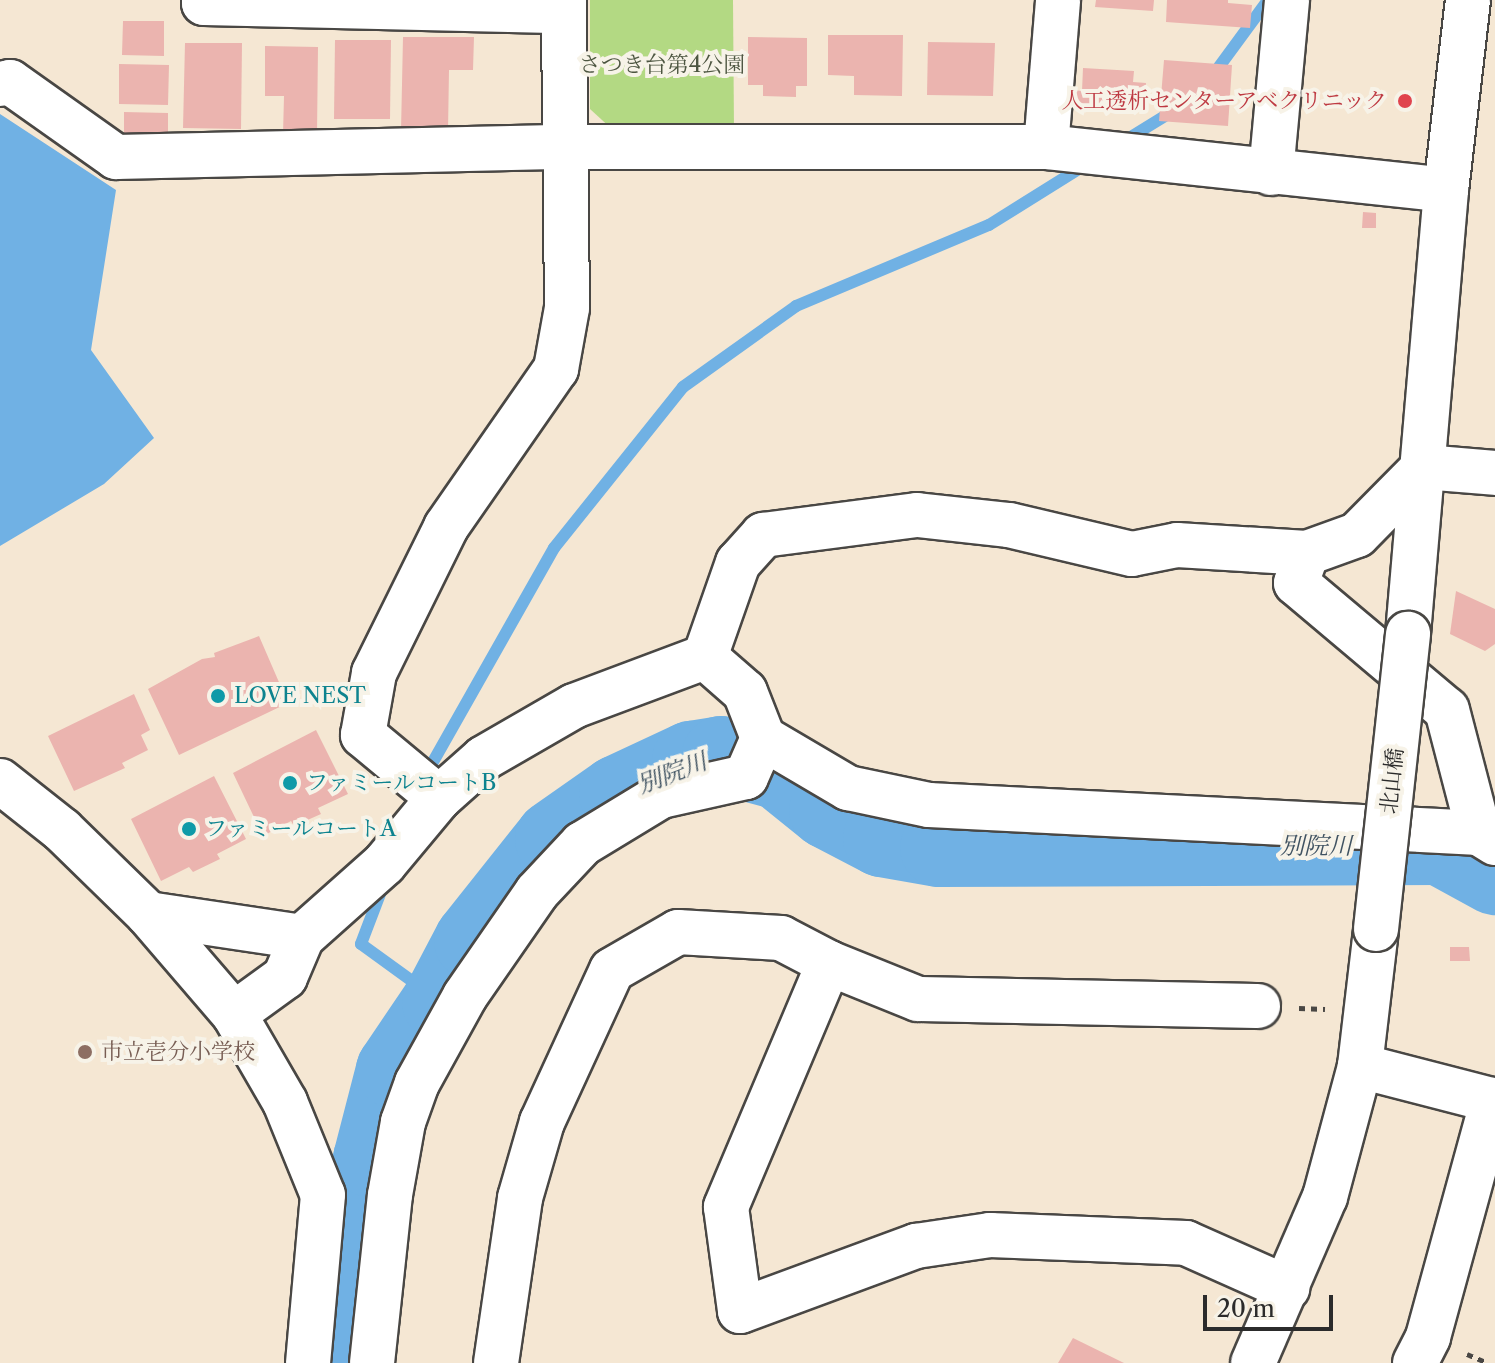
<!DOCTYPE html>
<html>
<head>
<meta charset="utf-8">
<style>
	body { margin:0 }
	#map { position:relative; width:1495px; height:1363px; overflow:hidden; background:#f5e7d3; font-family:"Libre Caslon Text","Noto Serif JP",serif }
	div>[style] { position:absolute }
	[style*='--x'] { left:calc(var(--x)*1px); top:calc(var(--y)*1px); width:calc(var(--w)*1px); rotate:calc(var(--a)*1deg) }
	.green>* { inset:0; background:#b3d983 }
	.water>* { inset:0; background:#70b1e4 }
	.stream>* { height:12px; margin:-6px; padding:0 6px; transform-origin:6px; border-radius:6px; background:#70b1e4 }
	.river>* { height:78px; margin:-39px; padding:0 39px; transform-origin:39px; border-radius:39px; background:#70b1e4 }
	.building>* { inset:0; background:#ebb4af }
	.path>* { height:5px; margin-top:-2.5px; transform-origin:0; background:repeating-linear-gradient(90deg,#494744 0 6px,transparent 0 12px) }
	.roads { filter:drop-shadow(2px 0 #494744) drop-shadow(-2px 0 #494744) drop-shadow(0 2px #494744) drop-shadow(0 -2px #494744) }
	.minor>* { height:44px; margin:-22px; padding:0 22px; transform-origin:22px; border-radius:22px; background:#fff }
	.bridges { filter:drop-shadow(2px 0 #494744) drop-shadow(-2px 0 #494744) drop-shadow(0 2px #494744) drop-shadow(0 -2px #494744) }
	.minor-bridge>* { height:44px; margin:-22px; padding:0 22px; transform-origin:22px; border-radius:22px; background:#fff }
	.dots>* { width:22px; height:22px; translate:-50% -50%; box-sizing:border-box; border:4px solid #f7f3e8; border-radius:50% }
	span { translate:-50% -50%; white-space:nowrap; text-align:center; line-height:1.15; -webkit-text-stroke:8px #f7f3e8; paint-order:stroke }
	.park-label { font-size:22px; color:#4d5641 }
	.health-label { font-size:22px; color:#be3a42 }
	.right { translate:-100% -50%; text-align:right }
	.culture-label { font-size:22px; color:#0d838f }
	.left { translate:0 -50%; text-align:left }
	.street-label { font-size:22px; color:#2b2b2b }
	.education-label { font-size:22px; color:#785e54 }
	.water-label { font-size:24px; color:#405362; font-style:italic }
	.scale { position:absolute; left:1203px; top:1295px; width:130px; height:36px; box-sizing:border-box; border:4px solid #2b2b2b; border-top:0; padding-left:10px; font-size:24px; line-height:28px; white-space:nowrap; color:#2b2b2b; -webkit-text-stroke:6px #f7f3e8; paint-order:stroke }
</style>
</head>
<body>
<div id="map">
	<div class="green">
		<div style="clip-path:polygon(590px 0,733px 0,734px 131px,614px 131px,590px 109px)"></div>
	</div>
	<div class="water">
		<div style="clip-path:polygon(0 114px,116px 190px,91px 350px,154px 438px,104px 484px,0 546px)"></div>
	</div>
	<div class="stream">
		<div style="--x:1213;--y:75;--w:93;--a:-53.7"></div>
		<div style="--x:1121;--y:143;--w:57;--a:-31.5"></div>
		<div style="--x:425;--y:776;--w:262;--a:-60.5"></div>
		<div style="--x:554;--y:548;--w:206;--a:-51.3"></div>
		<div style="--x:683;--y:387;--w:139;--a:-35.6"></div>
		<div style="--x:796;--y:306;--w:209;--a:-22.8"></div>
		<div style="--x:989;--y:225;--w:113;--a:-32"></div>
		<div style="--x:383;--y:886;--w:62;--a:110.8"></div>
		<div style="--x:361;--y:944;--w:99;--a:35.9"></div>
	</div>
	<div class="river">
		<div style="--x:349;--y:1363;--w:205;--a:-83.6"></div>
		<div style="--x:372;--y:1159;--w:92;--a:-75.5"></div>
		<div style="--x:395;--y:1070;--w:82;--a:-55.9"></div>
		<div style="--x:441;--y:1002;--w:69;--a:-62.3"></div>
		<div style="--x:473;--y:941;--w:130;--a:-51.5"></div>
		<div style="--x:554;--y:839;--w:78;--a:-35.1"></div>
		<div style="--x:618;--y:794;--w:81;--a:-25"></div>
		<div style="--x:691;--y:760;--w:30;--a:-9"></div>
		<div style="--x:721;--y:755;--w:61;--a:15.2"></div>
		<div style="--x:780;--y:771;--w:62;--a:39.1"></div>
		<div style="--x:828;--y:810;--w:61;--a:27.4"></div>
		<div style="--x:882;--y:838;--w:58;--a:10"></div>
		<div style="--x:939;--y:848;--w:501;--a:-0.23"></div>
		<div style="--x:1440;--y:846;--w:63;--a:28.6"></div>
	</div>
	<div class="building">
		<div style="clip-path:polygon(1096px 0,1154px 0,1153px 11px,1095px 7px)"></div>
		<div style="clip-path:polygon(1167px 0,1228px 0,1228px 3px,1252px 5px,1250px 28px,1166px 22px)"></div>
		<div style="clip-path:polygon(123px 21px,164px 21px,164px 56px,122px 55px)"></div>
		<div style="clip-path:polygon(828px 35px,903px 35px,902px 96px,854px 95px,854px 76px,828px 75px)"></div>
		<div style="clip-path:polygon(403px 37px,474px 37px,473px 70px,449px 70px,448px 131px,401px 131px)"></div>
		<div style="clip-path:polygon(748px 37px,807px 38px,807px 86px,796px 86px,796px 97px,763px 96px,763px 85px,748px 85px)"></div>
		<div style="clip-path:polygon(335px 40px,391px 40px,390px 119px,334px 119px)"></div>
		<div style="clip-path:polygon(928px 42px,995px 43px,993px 96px,927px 95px)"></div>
		<div style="clip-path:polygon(185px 43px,242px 43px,241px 129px,183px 128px)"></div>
		<div style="clip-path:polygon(265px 46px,318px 47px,317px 134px,283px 134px,284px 96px,265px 96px)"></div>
		<div style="clip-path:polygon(1164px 60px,1232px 65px,1228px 126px,1159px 121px)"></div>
		<div style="clip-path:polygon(119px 64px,169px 65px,168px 105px,119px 104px)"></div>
		<div style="clip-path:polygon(1083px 68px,1134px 71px,1133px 82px,1146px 83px,1143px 110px,1072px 105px,1073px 90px,1082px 91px)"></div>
		<div style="clip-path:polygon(124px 112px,168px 113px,168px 134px,124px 134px)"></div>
		<div style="clip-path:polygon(1363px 212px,1376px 213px,1376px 228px,1362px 228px)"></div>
		<div style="clip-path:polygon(1456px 591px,1495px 609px,1495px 644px,1485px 651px,1450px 634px)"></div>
		<div style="clip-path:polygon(259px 636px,288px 703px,179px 755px,148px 689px,202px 659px,215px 657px,214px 653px)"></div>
		<div style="clip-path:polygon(134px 694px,150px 730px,141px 735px,148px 750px,122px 763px,125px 768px,74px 791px,48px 736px)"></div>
		<div style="clip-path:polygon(316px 730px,348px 794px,318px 808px,321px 814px,294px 826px,291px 821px,263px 836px,233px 773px)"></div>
		<div style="clip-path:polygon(214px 776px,246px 839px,217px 854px,220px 859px,193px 872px,189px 867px,161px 881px,131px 819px)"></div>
		<div style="clip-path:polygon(1450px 947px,1469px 947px,1470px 961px,1450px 961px)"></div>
		<div style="clip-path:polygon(1073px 1338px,1124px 1363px,1058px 1363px)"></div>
	</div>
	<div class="path">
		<div style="--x:1299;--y:1008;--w:26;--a:2"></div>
		<div style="--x:1467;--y:1354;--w:23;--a:23"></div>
	</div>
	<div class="roads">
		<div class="minor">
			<div style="--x:204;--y:0;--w:3;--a:90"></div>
			<div style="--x:204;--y:3;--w:360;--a:1.3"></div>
			<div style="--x:0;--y:84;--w:10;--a:-11"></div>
			<div style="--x:10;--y:82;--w:130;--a:35.3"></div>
			<div style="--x:116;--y:157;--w:450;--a:-1.3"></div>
			<div style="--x:566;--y:147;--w:480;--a:0"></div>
			<div style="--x:1046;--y:147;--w:402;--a:6.1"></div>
			<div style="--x:1046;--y:147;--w:147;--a:-85.3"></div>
			<div style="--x:1271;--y:173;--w:174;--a:-84.7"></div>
			<div style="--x:1307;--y:553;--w:32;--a:110"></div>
			<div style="--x:1296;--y:583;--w:197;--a:40.1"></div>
			<div style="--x:1447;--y:710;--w:127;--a:75.4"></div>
			<div style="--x:1408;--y:634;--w:446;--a:-85.1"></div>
			<div style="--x:1446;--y:190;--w:191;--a:-83.4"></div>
			<div style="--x:705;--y:657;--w:100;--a:-70.7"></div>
			<div style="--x:738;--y:563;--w:38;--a:-48"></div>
			<div style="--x:763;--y:535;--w:155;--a:-7.4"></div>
			<div style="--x:917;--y:515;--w:93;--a:6.2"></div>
			<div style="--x:1009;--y:525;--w:126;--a:13.3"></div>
			<div style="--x:1132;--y:554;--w:46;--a:-11.3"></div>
			<div style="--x:1177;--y:545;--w:130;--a:3.5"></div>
			<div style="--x:1307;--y:553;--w:53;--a:-19.8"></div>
			<div style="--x:1357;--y:535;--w:95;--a:-45.4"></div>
			<div style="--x:1424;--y:467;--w:71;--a:4.8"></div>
			<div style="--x:705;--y:657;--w:53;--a:41.2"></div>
			<div style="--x:745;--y:692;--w:49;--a:68.6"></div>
			<div style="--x:763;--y:738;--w:99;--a:30.5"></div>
			<div style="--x:848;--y:788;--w:83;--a:11.9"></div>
			<div style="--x:929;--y:805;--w:551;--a:2.91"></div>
			<div style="--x:1479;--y:833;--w:19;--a:32"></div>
			<div style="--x:0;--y:781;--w:79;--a:38.3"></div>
			<div style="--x:62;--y:830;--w:120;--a:44.3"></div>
			<div style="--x:148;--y:914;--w:132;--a:49.3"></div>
			<div style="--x:234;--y:1014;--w:102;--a:59.9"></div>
			<div style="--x:285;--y:1102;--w:100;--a:67.8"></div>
			<div style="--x:323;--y:1195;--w:169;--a:95.1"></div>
			<div style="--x:439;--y:798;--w:99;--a:-140.3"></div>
			<div style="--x:363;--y:735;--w:63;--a:-79.9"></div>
			<div style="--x:374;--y:673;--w:163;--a:-63.7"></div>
			<div style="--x:446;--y:527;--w:193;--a:-55.2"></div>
			<div style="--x:556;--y:369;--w:62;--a:-79.8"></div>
			<div style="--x:567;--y:308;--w:308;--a:-90.6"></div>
			<div style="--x:148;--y:914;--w:156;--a:8.5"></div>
			<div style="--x:1258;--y:1006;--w:340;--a:-178.8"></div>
			<div style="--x:918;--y:999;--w:96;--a:-158"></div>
			<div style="--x:829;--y:963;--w:265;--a:112.9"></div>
			<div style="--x:726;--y:1207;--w:105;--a:82.3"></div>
			<div style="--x:740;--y:1311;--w:188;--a:-20.3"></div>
			<div style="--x:916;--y:1246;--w:75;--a:-8.5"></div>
			<div style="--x:990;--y:1235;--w:196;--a:2.3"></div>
			<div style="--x:1186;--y:1243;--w:111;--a:24"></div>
			<div style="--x:234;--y:1014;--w:63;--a:-36"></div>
			<div style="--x:285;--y:977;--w:43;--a:-67"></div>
			<div style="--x:302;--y:937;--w:110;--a:-41.7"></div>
			<div style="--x:384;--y:864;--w:86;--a:-50.2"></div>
			<div style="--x:439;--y:798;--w:60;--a:-41.6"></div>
			<div style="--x:484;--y:758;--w:104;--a:-30"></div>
			<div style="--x:574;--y:706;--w:140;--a:-20.5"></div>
			<div style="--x:1360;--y:1066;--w:139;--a:14.5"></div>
			<div style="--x:372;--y:1363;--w:169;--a:-83.9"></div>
			<div style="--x:390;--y:1195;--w:74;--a:-79.9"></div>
			<div style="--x:403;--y:1122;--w:41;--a:-70.3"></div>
			<div style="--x:417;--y:1083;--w:99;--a:-61.1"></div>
			<div style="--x:465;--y:996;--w:126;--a:-55.3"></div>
			<div style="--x:537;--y:892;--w:66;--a:-46.8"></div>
			<div style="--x:582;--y:844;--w:92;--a:-31.3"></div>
			<div style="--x:661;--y:796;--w:87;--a:-12.6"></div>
			<div style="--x:746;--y:777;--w:43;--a:-66.4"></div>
			<div style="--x:496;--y:1363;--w:167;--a:-81.7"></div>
			<div style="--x:520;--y:1198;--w:79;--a:-73.9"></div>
			<div style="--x:542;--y:1122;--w:167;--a:-65.3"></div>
			<div style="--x:612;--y:970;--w:76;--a:-29.9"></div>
			<div style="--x:678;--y:932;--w:103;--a:3.3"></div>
			<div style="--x:781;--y:938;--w:54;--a:27.5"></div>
			<div style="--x:1253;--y:1363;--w:181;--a:-66.6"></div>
			<div style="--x:1325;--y:1197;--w:136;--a:-75"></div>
			<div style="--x:1360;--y:1066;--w:138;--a:-83.3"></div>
			<div style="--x:1415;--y:1363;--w:29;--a:-63"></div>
			<div style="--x:1428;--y:1337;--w:246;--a:-74.7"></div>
		</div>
	</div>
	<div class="bridges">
		<div class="minor-bridge">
			<div style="--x:1376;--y:929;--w:297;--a:-83.8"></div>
		</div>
	</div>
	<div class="dots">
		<div style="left:1405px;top:101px;background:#e0444e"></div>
		<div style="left:218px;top:696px;background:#0f9aa8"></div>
		<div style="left:290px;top:783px;background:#0f9aa8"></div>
		<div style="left:189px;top:829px;background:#0f9aa8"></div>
		<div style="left:85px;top:1052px;background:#8d6e63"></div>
	</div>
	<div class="park-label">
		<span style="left:662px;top:65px">さつき台第4公園</span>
	</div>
	<div class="health-label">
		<span class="right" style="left:1387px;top:101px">人工透析センターアベクリニック</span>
	</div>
	<div class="culture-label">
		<span class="left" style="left:234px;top:696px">LOVE NEST</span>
		<span class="left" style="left:306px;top:783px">ファミールコートB</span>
		<span class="left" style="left:205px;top:829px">ファミールコートA</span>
	</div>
	<div class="street-label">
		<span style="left:1392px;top:781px;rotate:-84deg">北山橋</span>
	</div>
	<div class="education-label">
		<span class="left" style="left:101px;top:1052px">市立壱分小学校</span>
	</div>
	<div class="water-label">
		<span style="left:672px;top:773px;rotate:-21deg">別院川</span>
		<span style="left:1316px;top:846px">別院川</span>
	</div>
	<div class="scale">20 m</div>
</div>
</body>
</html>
